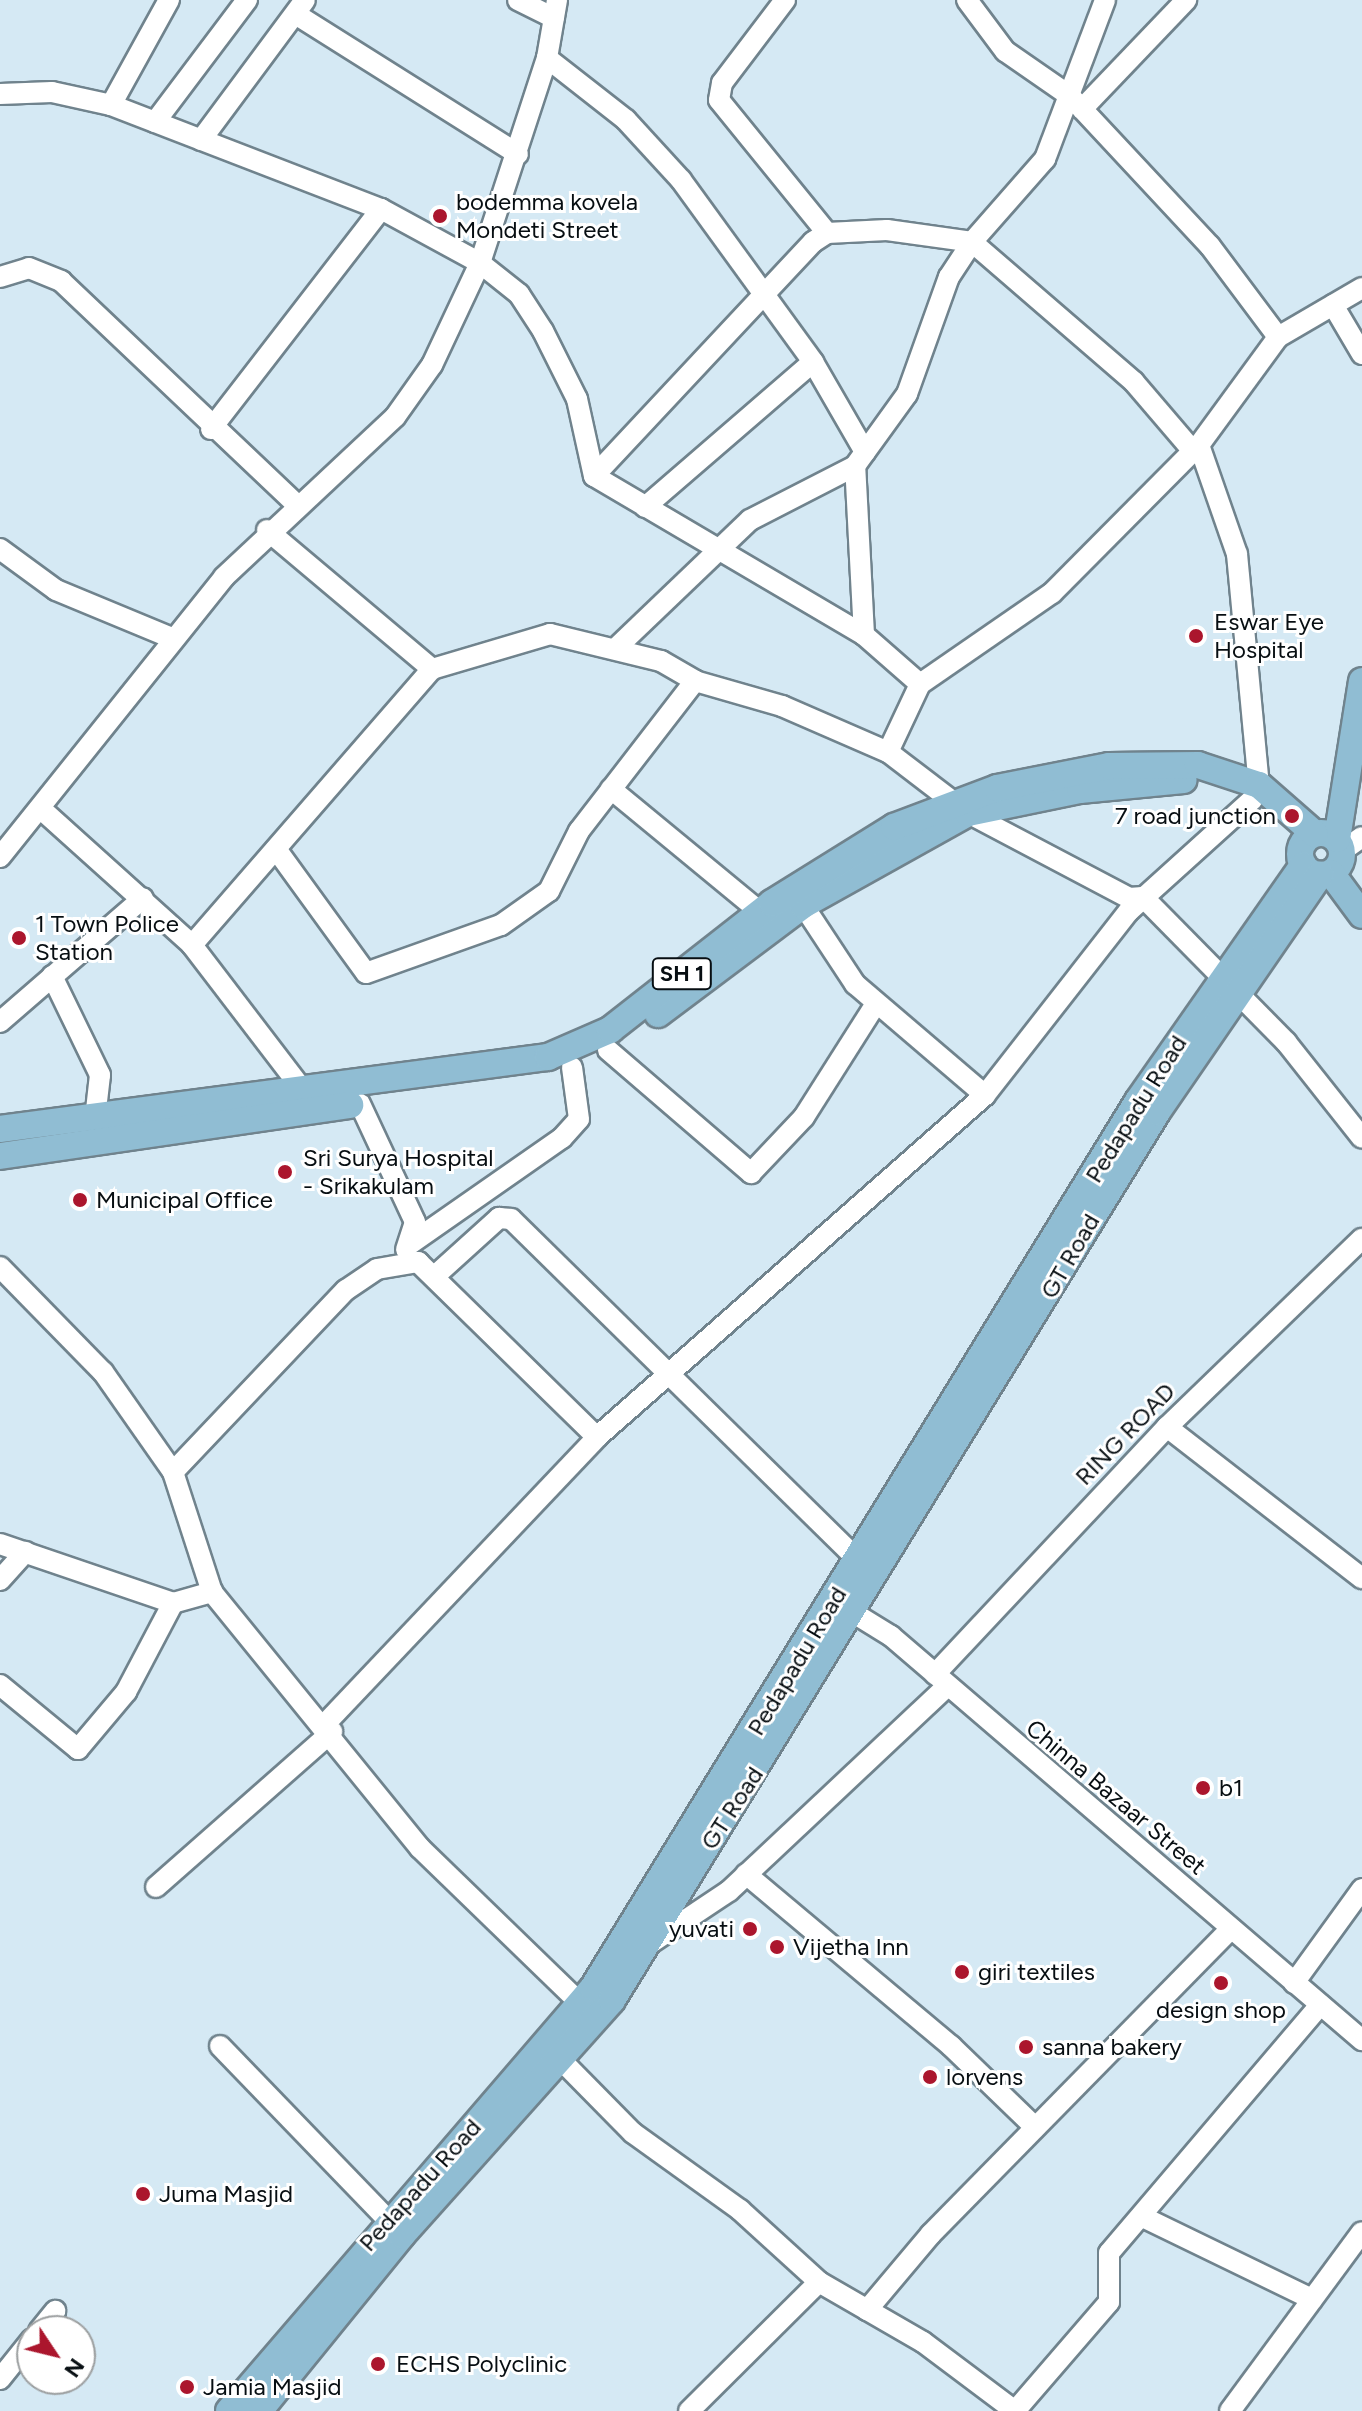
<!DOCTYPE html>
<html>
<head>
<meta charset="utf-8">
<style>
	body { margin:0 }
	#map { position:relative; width:1362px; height:2411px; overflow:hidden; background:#d5e9f4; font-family:Figtree,sans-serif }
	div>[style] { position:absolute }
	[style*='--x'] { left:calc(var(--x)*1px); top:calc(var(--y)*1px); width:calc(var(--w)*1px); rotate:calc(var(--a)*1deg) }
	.roads { filter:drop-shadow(2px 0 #70838d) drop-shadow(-2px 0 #70838d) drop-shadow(0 2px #70838d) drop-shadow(0 -2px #70838d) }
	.minor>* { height:20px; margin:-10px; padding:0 10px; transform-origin:10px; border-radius:10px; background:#fff }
	.major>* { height:26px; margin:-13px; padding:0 13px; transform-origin:13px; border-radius:13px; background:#90bdd3 }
	.major>.ring { margin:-13px; padding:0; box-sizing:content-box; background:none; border:26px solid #90bdd3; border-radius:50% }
	.dots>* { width:22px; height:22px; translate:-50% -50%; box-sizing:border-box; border:4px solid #fff; border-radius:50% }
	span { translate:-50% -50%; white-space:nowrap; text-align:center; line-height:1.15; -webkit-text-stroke:6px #fff; paint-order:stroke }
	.shield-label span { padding:2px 6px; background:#fff; border:2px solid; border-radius:6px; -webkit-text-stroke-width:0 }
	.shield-label { font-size:22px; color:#070e12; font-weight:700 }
	.poi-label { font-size:24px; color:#070e12 }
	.left { translate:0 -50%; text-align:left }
	.right { translate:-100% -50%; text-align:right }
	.street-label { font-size:24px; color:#070e12 }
	.north { position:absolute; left:16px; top:2315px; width:80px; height:80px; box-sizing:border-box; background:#fff; border:2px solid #9c9fa0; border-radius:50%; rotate:125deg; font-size:22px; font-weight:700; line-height:32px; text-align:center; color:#070e12 }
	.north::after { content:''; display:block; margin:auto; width:28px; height:36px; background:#ab162d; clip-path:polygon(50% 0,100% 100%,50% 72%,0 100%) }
</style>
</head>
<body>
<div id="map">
	<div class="roads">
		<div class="minor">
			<div style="--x:518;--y:0;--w:40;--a:26.6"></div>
			<div style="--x:785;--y:0;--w:104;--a:127.2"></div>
			<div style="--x:722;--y:83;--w:17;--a:100"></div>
			<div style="--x:719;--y:100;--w:171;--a:50.9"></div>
			<div style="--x:967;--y:0;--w:64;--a:53.3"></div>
			<div style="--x:1005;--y:51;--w:79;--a:34.7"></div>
			<div style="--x:1070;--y:96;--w:205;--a:47"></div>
			<div style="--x:1210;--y:246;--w:114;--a:53.2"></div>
			<div style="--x:297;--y:15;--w:261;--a:32.2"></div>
			<div style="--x:547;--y:58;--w:100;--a:38.1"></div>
			<div style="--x:626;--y:120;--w:81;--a:47.5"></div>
			<div style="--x:681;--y:180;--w:225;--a:54"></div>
			<div style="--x:813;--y:362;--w:104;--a:60"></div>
			<div style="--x:0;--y:94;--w:52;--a:-2.2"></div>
			<div style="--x:52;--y:92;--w:60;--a:12.4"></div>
			<div style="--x:111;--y:105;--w:289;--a:21.1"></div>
			<div style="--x:381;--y:209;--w:113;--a:28.6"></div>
			<div style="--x:480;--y:263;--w:50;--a:38.5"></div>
			<div style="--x:519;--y:294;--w:44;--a:57"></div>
			<div style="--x:543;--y:331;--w:76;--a:63.4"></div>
			<div style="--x:577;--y:399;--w:79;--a:77.6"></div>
			<div style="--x:111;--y:105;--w:120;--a:-61.1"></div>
			<div style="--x:1082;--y:109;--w:151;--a:-46.3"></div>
			<div style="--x:155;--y:122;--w:153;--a:-53"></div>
			<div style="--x:201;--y:140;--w:174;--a:-53.4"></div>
			<div style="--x:0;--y:277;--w:30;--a:-17"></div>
			<div style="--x:29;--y:268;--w:35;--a:22"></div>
			<div style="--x:61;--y:281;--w:323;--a:43.5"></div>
			<div style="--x:1333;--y:305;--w:57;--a:59.4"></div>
			<div style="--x:211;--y:429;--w:278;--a:-52.3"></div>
			<div style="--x:1199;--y:445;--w:115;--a:70.8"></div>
			<div style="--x:1237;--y:554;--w:232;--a:84.6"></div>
			<div style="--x:645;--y:507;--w:222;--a:-40.8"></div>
			<div style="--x:267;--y:530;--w:216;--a:40.1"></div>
			<div style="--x:0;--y:549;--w:69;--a:36.2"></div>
			<div style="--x:56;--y:590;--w:126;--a:22.5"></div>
			<div style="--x:864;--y:635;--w:169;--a:-93"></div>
			<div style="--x:855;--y:466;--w:89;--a:-54.2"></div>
			<div style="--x:907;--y:394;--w:124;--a:-70.3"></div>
			<div style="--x:949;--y:277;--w:42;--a:-56.7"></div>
			<div style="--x:972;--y:242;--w:214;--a:40.8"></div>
			<div style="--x:1134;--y:382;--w:91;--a:49.5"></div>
			<div style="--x:616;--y:648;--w:185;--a:-43.7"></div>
			<div style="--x:750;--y:520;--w:118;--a:-27.2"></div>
			<div style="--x:920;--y:684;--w:74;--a:-138.8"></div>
			<div style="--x:864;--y:635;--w:313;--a:-149.5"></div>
			<div style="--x:594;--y:476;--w:320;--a:-46.9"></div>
			<div style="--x:813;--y:242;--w:17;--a:-33"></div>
			<div style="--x:827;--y:233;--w:60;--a:-2.9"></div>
			<div style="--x:887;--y:230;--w:86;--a:8"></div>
			<div style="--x:972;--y:242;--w:111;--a:-48.7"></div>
			<div style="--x:1045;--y:159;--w:170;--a:-69.3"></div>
			<div style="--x:888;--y:752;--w:75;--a:-64.8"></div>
			<div style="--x:920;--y:684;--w:160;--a:-34.6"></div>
			<div style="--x:1052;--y:593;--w:209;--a:-45.2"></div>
			<div style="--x:1199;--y:445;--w:134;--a:-53.8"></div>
			<div style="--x:1278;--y:337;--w:97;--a:-30.3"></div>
			<div style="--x:611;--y:789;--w:206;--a:39.5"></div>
			<div style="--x:40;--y:808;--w:205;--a:42"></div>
			<div style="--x:192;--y:945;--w:186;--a:52.6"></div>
			<div style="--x:968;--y:813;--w:182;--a:27.8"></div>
			<div style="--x:1129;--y:898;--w:14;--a:-4"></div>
			<div style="--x:1143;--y:897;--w:204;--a:45.4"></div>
			<div style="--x:1286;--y:1042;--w:122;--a:51.6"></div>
			<div style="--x:276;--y:849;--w:153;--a:54"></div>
			<div style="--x:366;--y:973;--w:143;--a:-19.6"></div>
			<div style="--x:501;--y:925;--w:59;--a:-35.3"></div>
			<div style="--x:549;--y:891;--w:67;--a:-63.4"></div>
			<div style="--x:579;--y:831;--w:190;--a:-52.3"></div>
			<div style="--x:1342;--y:851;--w:24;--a:-35"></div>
			<div style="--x:0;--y:857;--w:359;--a:-51.3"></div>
			<div style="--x:224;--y:577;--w:234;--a:-43.1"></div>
			<div style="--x:395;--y:417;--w:64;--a:-54.6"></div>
			<div style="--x:432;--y:365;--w:113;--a:-64.8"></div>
			<div style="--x:480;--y:263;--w:216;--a:-71.9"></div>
			<div style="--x:547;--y:58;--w:59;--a:-80.2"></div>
			<div style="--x:803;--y:905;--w:95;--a:56.6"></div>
			<div style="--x:855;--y:984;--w:171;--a:40.5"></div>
			<div style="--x:192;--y:945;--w:366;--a:-49"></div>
			<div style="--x:432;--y:669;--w:123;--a:-16.5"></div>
			<div style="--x:550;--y:634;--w:114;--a:13.7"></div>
			<div style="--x:661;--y:661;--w:39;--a:30"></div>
			<div style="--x:695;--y:681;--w:91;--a:16"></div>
			<div style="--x:782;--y:706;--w:116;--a:23.5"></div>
			<div style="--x:888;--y:752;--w:81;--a:37.4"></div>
			<div style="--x:52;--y:976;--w:110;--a:64.1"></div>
			<div style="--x:100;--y:1075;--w:44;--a:96.5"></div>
			<div style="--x:0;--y:1022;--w:189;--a:-40.9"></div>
			<div style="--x:608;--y:1050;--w:189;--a:40.7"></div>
			<div style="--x:751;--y:1173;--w:77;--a:-46.6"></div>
			<div style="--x:804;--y:1117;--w:133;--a:-57.6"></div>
			<div style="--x:360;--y:1104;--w:130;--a:65"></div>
			<div style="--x:415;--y:1222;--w:29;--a:108"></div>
			<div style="--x:410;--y:1244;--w:185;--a:-34.9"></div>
			<div style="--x:562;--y:1138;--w:25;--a:-48"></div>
			<div style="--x:579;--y:1119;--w:52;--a:-97.7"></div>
			<div style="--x:0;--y:1267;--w:147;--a:45.6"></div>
			<div style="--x:103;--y:1372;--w:122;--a:55"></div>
			<div style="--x:173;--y:1472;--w:126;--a:72"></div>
			<div style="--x:212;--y:1592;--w:330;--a:50.9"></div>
			<div style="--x:420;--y:1848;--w:234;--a:44.1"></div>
			<div style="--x:437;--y:1274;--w:84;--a:-42.1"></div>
			<div style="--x:499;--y:1218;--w:12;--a:5"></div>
			<div style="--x:511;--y:1219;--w:487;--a:44.5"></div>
			<div style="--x:1167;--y:1427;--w:247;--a:37.8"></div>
			<div style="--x:173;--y:1472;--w:251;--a:-46.5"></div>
			<div style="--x:346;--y:1290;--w:37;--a:-34"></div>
			<div style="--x:377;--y:1269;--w:42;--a:-9.7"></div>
			<div style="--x:418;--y:1262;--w:250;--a:44.4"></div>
			<div style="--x:597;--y:1437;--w:517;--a:-41.39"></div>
			<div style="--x:985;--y:1095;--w:234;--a:-52"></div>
			<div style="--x:1129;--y:911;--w:167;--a:-42.1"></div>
			<div style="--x:0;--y:1544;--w:183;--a:18.8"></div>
			<div style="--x:173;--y:1603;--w:41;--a:-15.8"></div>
			<div style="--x:0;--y:1580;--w:38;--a:-48"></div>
			<div style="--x:839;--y:1604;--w:61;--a:31.6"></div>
			<div style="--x:891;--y:1636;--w:621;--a:40.62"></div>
			<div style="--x:935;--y:1674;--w:339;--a:-46.8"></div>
			<div style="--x:1167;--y:1427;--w:271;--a:-44"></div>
			<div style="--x:0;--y:1685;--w:101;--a:39.4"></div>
			<div style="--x:78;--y:1749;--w:75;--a:-49.9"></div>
			<div style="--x:126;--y:1692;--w:101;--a:-62.2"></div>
			<div style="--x:326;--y:1723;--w:394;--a:-46.5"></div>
			<div style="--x:746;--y:1874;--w:268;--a:40"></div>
			<div style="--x:951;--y:2046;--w:117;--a:44"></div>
			<div style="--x:156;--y:1887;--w:235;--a:-41.4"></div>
			<div style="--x:648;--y:1945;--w:97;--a:-33.7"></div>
			<div style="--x:729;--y:1891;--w:298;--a:-43.2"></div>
			<div style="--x:1294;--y:1983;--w:116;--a:-54.1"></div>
			<div style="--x:220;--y:2046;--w:242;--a:46"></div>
			<div style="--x:562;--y:2061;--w:101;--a:45.4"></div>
			<div style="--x:633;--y:2133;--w:132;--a:35.7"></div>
			<div style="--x:740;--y:2210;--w:107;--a:42.3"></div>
			<div style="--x:819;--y:2282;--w:120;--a:30"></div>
			<div style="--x:923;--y:2342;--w:115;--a:36.9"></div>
			<div style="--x:1143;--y:2217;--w:188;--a:25.9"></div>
			<div style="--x:867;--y:2310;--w:99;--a:-49.9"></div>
			<div style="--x:931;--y:2234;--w:428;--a:-45.5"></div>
			<div style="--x:39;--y:2331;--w:26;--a:-51"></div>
			<div style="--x:0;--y:2379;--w:51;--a:-51.3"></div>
			<div style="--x:689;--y:2411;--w:183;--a:-44.8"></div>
			<div style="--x:1015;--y:2411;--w:144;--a:-49.2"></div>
			<div style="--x:1109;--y:2302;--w:49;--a:-90"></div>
			<div style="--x:1109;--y:2253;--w:326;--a:-49.6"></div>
			<div style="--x:1230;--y:2411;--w:222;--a:-53.6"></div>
		</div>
		<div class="major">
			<div class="ring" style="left:1300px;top:833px;width:16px;height:16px"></div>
			<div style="--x:1337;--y:839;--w:160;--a:-81"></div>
			<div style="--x:1331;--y:873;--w:52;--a:53.6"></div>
			<div style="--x:658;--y:1014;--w:181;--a:-36.9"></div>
			<div style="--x:803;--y:905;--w:189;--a:-29.1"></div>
			<div style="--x:968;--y:813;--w:114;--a:-11.6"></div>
			<div style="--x:1080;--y:790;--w:104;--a:-5.5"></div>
			<div style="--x:0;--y:1129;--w:553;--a:-7.49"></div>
			<div style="--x:548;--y:1057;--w:68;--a:-23.5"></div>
			<div style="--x:610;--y:1030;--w:206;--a:-38.1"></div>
			<div style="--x:772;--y:903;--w:144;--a:-31.9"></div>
			<div style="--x:894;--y:827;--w:110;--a:-20.7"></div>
			<div style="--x:997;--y:788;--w:114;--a:-11.1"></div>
			<div style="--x:1109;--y:766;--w:89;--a:-0.6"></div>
			<div style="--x:1198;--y:765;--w:64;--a:18.2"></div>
			<div style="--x:1259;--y:785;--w:74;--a:41.2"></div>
			<div style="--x:0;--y:1156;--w:354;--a:-8.3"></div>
			<div style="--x:229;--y:2411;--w:558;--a:-49.29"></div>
			<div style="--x:593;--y:1988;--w:1041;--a:-58.43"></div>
			<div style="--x:1138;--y:1101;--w:288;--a:-55"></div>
			<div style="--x:259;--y:2411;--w:227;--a:-50.9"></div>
			<div style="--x:402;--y:2235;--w:315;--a:-48.2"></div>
			<div style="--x:612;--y:2000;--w:1042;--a:-58.46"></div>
			<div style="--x:1157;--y:1112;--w:288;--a:-55.5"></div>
		</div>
	</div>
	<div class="dots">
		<div style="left:440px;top:216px;background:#ab162d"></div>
		<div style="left:1196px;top:636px;background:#ab162d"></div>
		<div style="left:1292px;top:816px;background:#ab162d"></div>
		<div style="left:19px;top:938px;background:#ab162d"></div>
		<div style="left:285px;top:1172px;background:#ab162d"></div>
		<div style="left:80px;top:1200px;background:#ab162d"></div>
		<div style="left:1203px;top:1788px;background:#ab162d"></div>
		<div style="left:750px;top:1929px;background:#ab162d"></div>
		<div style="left:777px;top:1947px;background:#ab162d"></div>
		<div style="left:962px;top:1972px;background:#ab162d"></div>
		<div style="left:1221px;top:1983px;background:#ab162d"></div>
		<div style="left:1026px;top:2047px;background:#ab162d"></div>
		<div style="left:930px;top:2077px;background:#ab162d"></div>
		<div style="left:143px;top:2194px;background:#ab162d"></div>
		<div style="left:378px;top:2364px;background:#ab162d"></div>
		<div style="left:187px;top:2387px;background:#ab162d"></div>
	</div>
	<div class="shield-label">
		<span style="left:682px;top:974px">SH 1</span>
	</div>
	<div class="poi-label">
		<span class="left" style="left:456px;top:216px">bodemma kovela<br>Mondeti Street</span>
		<span class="left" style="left:1214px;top:636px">Eswar Eye<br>Hospital</span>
		<span class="right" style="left:1276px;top:816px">7 road junction</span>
		<span class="left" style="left:35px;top:938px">1 Town Police<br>Station</span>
		<span class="left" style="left:303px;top:1172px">Sri Surya Hospital<br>- Srikakulam</span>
		<span class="left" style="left:96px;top:1200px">Municipal Office</span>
		<span class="left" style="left:1219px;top:1788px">b1</span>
		<span class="right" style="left:734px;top:1929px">yuvati</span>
		<span class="left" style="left:793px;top:1947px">Vijetha Inn</span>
		<span class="left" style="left:978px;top:1972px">giri textiles</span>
		<span style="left:1221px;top:2010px">design shop</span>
		<span class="left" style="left:1042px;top:2047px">sanna bakery</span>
		<span class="left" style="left:946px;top:2077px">lorvens</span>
		<span class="left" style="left:159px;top:2194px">Juma Masjid</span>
		<span class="left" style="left:396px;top:2364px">ECHS Polyclinic</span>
		<span class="left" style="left:203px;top:2387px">Jamia Masjid</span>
	</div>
	<div class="street-label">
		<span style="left:1136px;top:1109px;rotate:-58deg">Pedapadu Road</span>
		<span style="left:1070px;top:1256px;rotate:-60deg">GT Road</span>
		<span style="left:1125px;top:1434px;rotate:-46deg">RING ROAD</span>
		<span style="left:797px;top:1661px;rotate:-59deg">Pedapadu Road</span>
		<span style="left:1116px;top:1797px;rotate:40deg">Chinna Bazaar Street</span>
		<span style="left:732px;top:1808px;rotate:-57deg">GT Road</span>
		<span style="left:420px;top:2185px;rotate:-48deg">Pedapadu Road</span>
	</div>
	<div class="north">N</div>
</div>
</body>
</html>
